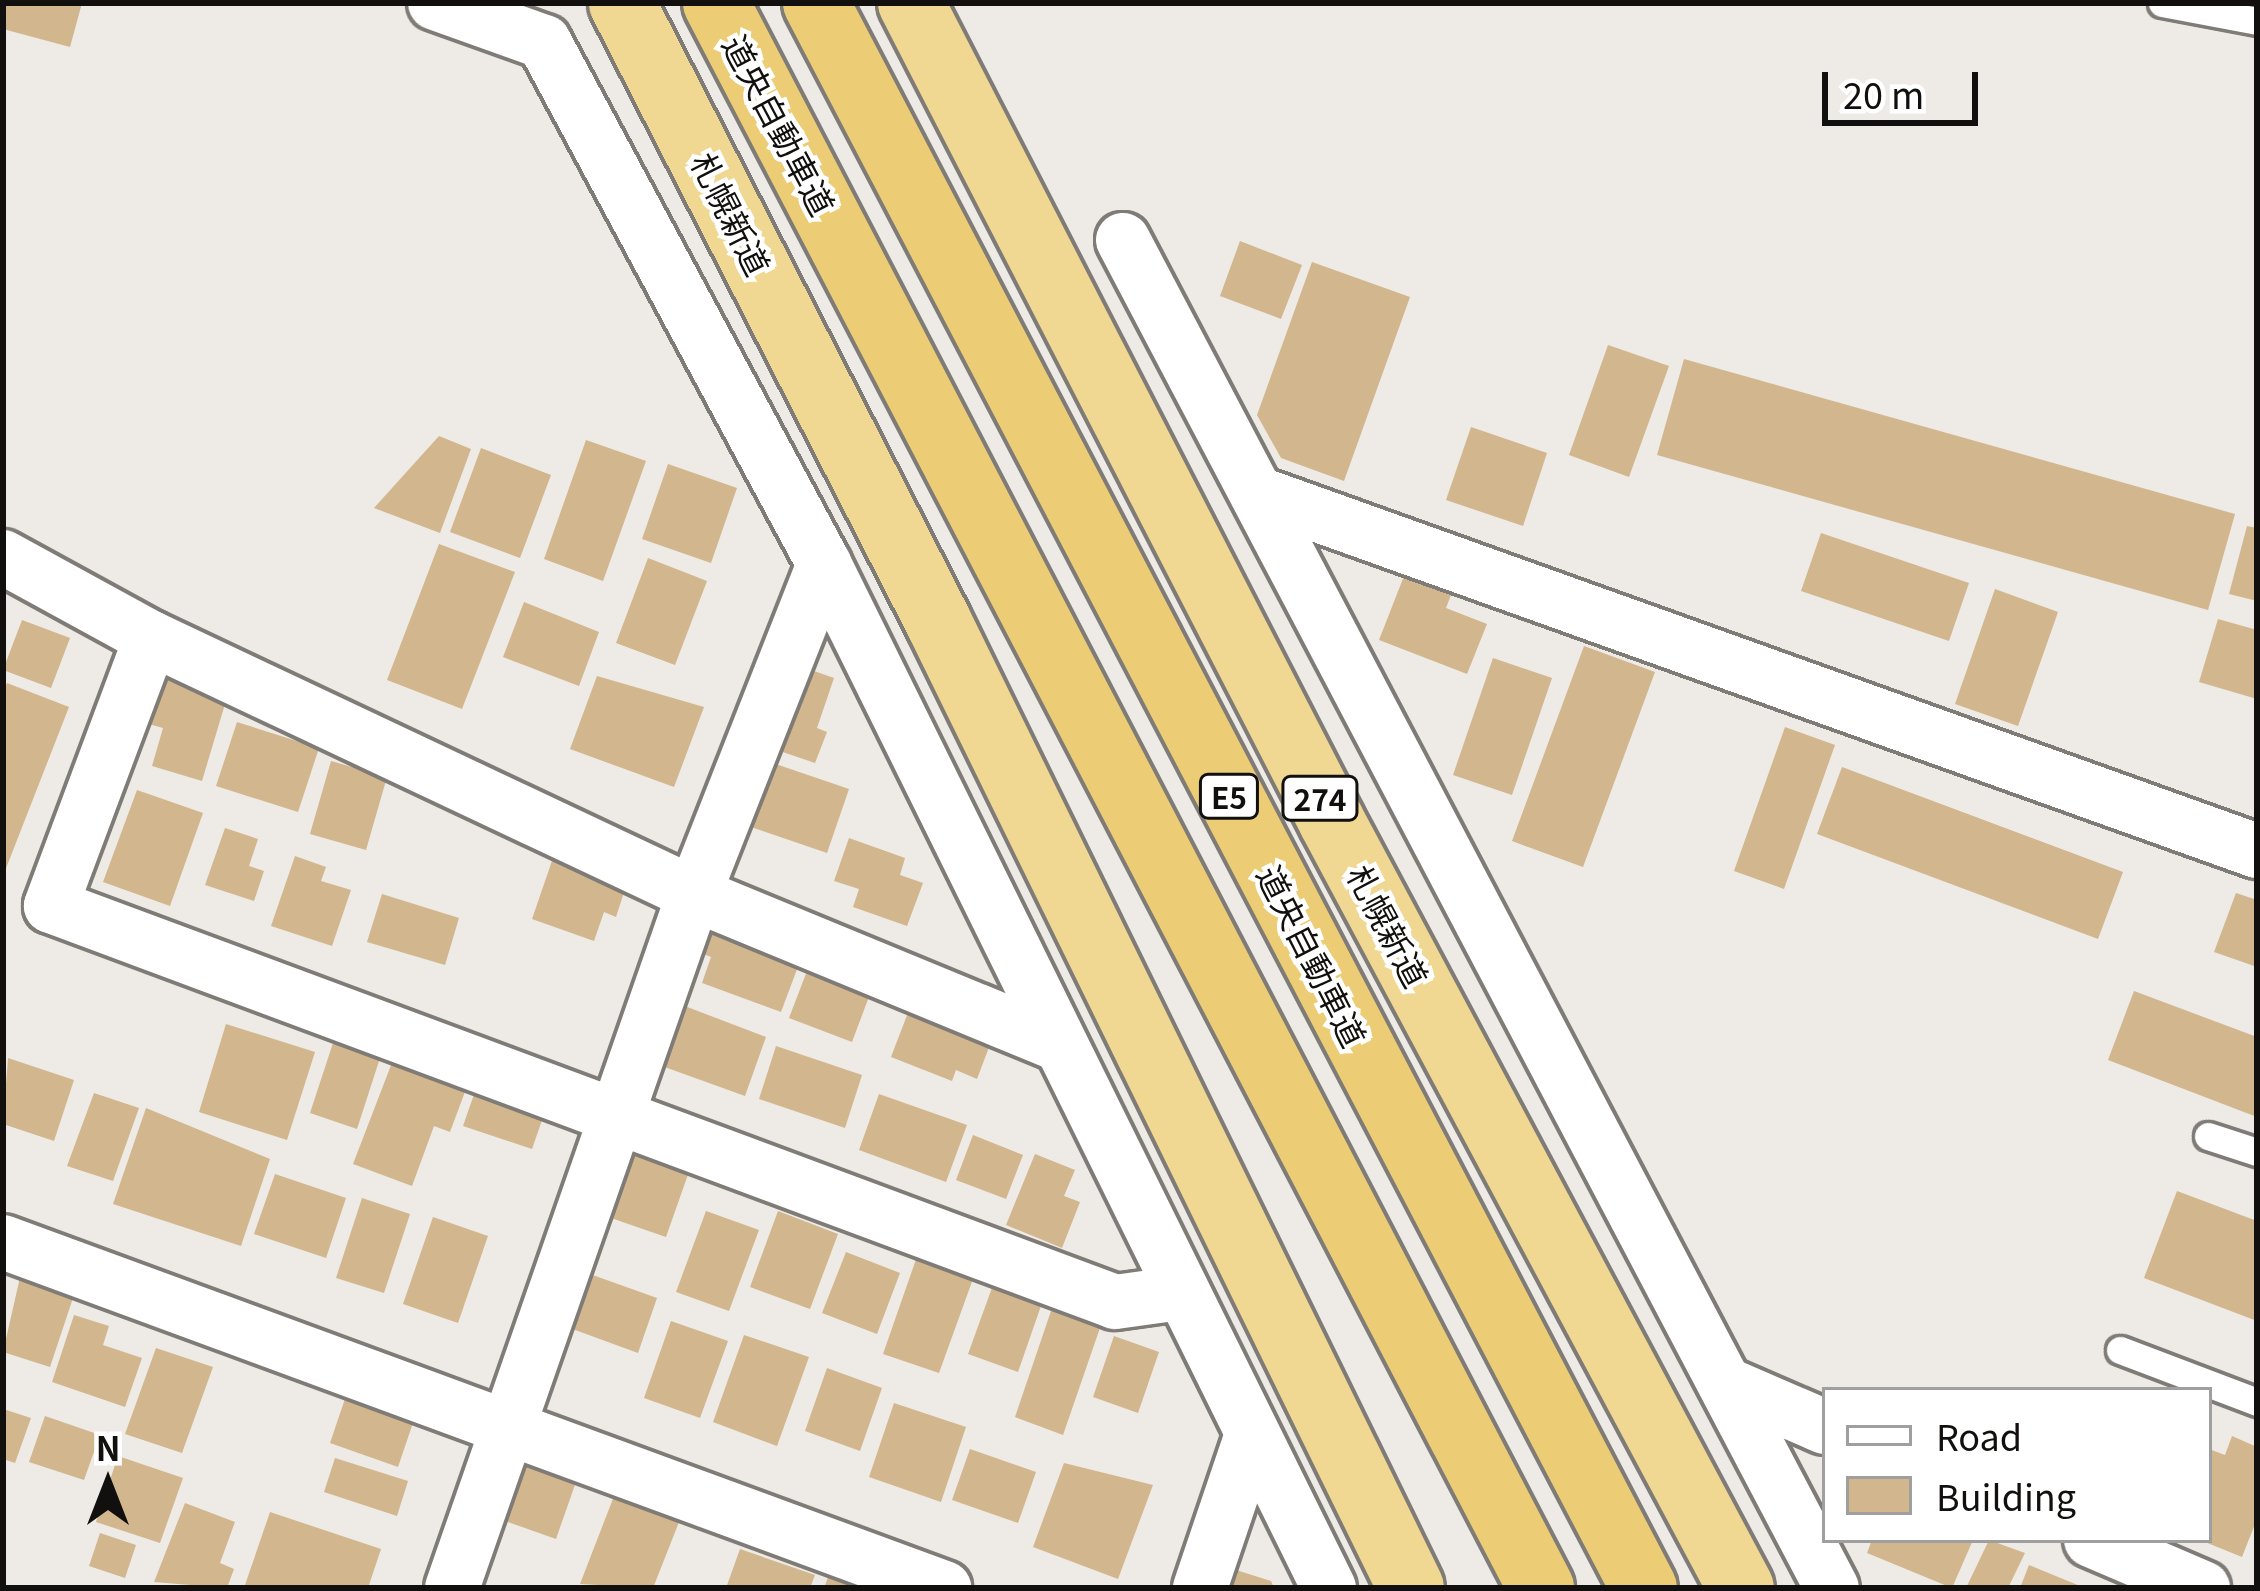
<!DOCTYPE html>
<html>
<head>
<meta charset="utf-8">
<style>
	body { margin:0 }
	#map { position:relative; width:2260px; height:1591px; overflow:hidden; background:#eeeae5; font-family:Georgia,"Noto Sans JP",serif }
	div>[style] { position:absolute }
	[style*='--x'] { left:calc(var(--x)*1px); top:calc(var(--y)*1px); width:calc(var(--w)*1px); rotate:calc(var(--a)*1deg) }
	.building>* { inset:0; background:#d2b68d }
	.roads { filter:drop-shadow(3px 0 #7f7b76) drop-shadow(-3px 0 #7f7b76) drop-shadow(0 3px #7f7b76) drop-shadow(0 -3px #7f7b76) }
	.service>* { height:27px; margin:-13.5px; padding:0 13.5px; transform-origin:13.5px; border-radius:13.5px; background:#fff }
	.minor>* { height:54px; margin:-27px; padding:0 27px; transform-origin:27px; border-radius:27px; background:#fff }
	.trunk>* { height:66px; margin:-33px; padding:0 33px; transform-origin:33px; border-radius:33px; background:#f0d792 }
	.motorway>* { height:66px; margin:-33px; padding:0 33px; transform-origin:33px; border-radius:33px; background:#eccd76 }
	span { translate:-50% -50%; white-space:nowrap; text-align:center; line-height:1.15; -webkit-text-stroke:9px #fff; paint-order:stroke }
	.shield-label span { padding:3px 9px; background:#fff; border:3px solid; border-radius:9px; -webkit-text-stroke-width:0 }
	.shield-label { font-size:30px; color:#11100e; font-weight:700 }
	.street-label { font-size:33px; color:#11100e }
	.frame { position:absolute; inset:0; border:6px solid #11100e; pointer-events:none }
	.legend { position:absolute; left:1822px; top:1387px; width:390px; height:156px; box-sizing:border-box; background:#fff; border:3px solid #a09f9f; margin:0; padding:15px 21px; list-style:none; font-size:36px; color:#11100e }
	.legend li { display:flex; align-items:center; gap:24px; height:60px }
	.legend b { width:60px; border:3px solid #a09f9f }
	.north { position:absolute; left:48px; top:1423px; width:120px; height:120px; -webkit-text-stroke:9px #fff; paint-order:stroke; rotate:0deg; font-size:33px; font-weight:700; line-height:48px; text-align:center; color:#11100e }
	.north::after { content:''; display:block; margin:auto; width:42px; height:54px; background:#11100e; clip-path:polygon(50% 0,100% 100%,50% 72%,0 100%) }
	.scale { position:absolute; left:1822px; top:72px; width:156px; height:54px; box-sizing:border-box; border:6px solid #11100e; border-top:0; padding-left:15px; font-size:36px; line-height:42px; white-space:nowrap; color:#11100e; -webkit-text-stroke:9px #fff; paint-order:stroke }
</style>
</head>
<body>
<div id="map">
	<div class="building">
		<div style="clip-path:polygon(3px 3px,82px 3px,70px 47px,3px 29px)"></div>
		<div style="clip-path:polygon(1240px 241px,1302px 265px,1281px 319px,1220px 296px)"></div>
		<div style="clip-path:polygon(1312px 262px,1410px 297px,1344px 481px,1281px 458px,1257px 415px)"></div>
		<div style="clip-path:polygon(1608px 345px,1669px 366px,1629px 477px,1569px 455px)"></div>
		<div style="clip-path:polygon(1684px 359px,2235px 514px,2208px 610px,1657px 455px)"></div>
		<div style="clip-path:polygon(1471px 427px,1547px 453px,1523px 526px,1446px 500px)"></div>
		<div style="clip-path:polygon(439px 436px,471px 449px,440px 533px,374px 508px)"></div>
		<div style="clip-path:polygon(586px 440px,646px 461px,603px 581px,544px 559px)"></div>
		<div style="clip-path:polygon(481px 448px,551px 475px,520px 558px,450px 532px)"></div>
		<div style="clip-path:polygon(668px 464px,737px 488px,711px 563px,642px 539px)"></div>
		<div style="clip-path:polygon(2247px 526px,2257px 528px,2257px 601px,2229px 594px)"></div>
		<div style="clip-path:polygon(1821px 533px,1969px 583px,1949px 641px,1801px 591px)"></div>
		<div style="clip-path:polygon(439px 544px,515px 572px,462px 709px,387px 680px)"></div>
		<div style="clip-path:polygon(648px 558px,707px 581px,675px 665px,616px 643px)"></div>
		<div style="clip-path:polygon(1404px 576px,1451px 595px,1446px 608px,1487px 624px,1467px 674px,1379px 640px)"></div>
		<div style="clip-path:polygon(1995px 589px,2058px 612px,2018px 726px,1955px 704px)"></div>
		<div style="clip-path:polygon(524px 602px,599px 632px,579px 686px,503px 657px)"></div>
		<div style="clip-path:polygon(2218px 619px,2257px 630px,2257px 699px,2199px 682px)"></div>
		<div style="clip-path:polygon(22px 620px,70px 638px,51px 688px,3px 670px)"></div>
		<div style="clip-path:polygon(1584px 646px,1655px 672px,1583px 867px,1512px 841px)"></div>
		<div style="clip-path:polygon(1493px 658px,1552px 678px,1512px 795px,1453px 775px)"></div>
		<div style="clip-path:polygon(794px 664px,834px 678px,817px 728px,827px 732px,815px 763px,765px 746px)"></div>
		<div style="clip-path:polygon(160px 674px,228px 694px,202px 781px,152px 766px,163px 728px,145px 723px)"></div>
		<div style="clip-path:polygon(597px 676px,704px 707px,674px 787px,570px 749px)"></div>
		<div style="clip-path:polygon(7px 683px,69px 707px,3px 876px,3px 693px)"></div>
		<div style="clip-path:polygon(237px 722px,319px 748px,298px 812px,216px 786px)"></div>
		<div style="clip-path:polygon(1785px 727px,1835px 745px,1784px 889px,1734px 871px)"></div>
		<div style="clip-path:polygon(764px 760px,849px 789px,827px 853px,742px 824px)"></div>
		<div style="clip-path:polygon(331px 761px,387px 777px,366px 850px,310px 834px)"></div>
		<div style="clip-path:polygon(1842px 767px,2123px 872px,2098px 939px,1817px 834px)"></div>
		<div style="clip-path:polygon(137px 790px,203px 813px,170px 906px,103px 882px)"></div>
		<div style="clip-path:polygon(225px 828px,258px 839px,249px 866px,264px 871px,254px 901px,205px 885px)"></div>
		<div style="clip-path:polygon(849px 838px,905px 858px,900px 875px,923px 883px,907px 926px,853px 907px,859px 889px,834px 881px)"></div>
		<div style="clip-path:polygon(554px 855px,628px 880px,616px 917px,604px 912px,594px 941px,532px 919px)"></div>
		<div style="clip-path:polygon(295px 856px,326px 867px,321px 881px,351px 890px,332px 946px,271px 926px)"></div>
		<div style="clip-path:polygon(2236px 893px,2257px 900px,2257px 967px,2214px 952px)"></div>
		<div style="clip-path:polygon(382px 894px,459px 918px,445px 965px,367px 942px)"></div>
		<div style="clip-path:polygon(704px 921px,802px 956px,781px 1012px,702px 983px,711px 957px,693px 950px)"></div>
		<div style="clip-path:polygon(807px 971px,870px 994px,852px 1042px,789px 1018px)"></div>
		<div style="clip-path:polygon(2134px 991px,2257px 1037px,2257px 1117px,2108px 1060px)"></div>
		<div style="clip-path:polygon(682px 1005px,766px 1037px,745px 1096px,659px 1065px)"></div>
		<div style="clip-path:polygon(909px 1010px,991px 1042px,977px 1079px,956px 1070px,952px 1081px,891px 1057px)"></div>
		<div style="clip-path:polygon(226px 1024px,315px 1052px,287px 1140px,199px 1112px)"></div>
		<div style="clip-path:polygon(333px 1043px,380px 1058px,357px 1129px,310px 1113px)"></div>
		<div style="clip-path:polygon(776px 1046px,862px 1075px,845px 1128px,759px 1099px)"></div>
		<div style="clip-path:polygon(8px 1058px,74px 1080px,54px 1141px,3px 1124px)"></div>
		<div style="clip-path:polygon(393px 1060px,469px 1081px,450px 1132px,434px 1126px,412px 1186px,353px 1164px)"></div>
		<div style="clip-path:polygon(479px 1080px,548px 1103px,532px 1149px,463px 1126px)"></div>
		<div style="clip-path:polygon(94px 1093px,139px 1108px,113px 1181px,67px 1166px)"></div>
		<div style="clip-path:polygon(879px 1094px,967px 1125px,946px 1182px,859px 1150px)"></div>
		<div style="clip-path:polygon(146px 1108px,270px 1159px,241px 1246px,113px 1204px)"></div>
		<div style="clip-path:polygon(973px 1135px,1023px 1155px,1006px 1199px,956px 1180px)"></div>
		<div style="clip-path:polygon(636px 1146px,691px 1166px,666px 1237px,611px 1218px)"></div>
		<div style="clip-path:polygon(1035px 1154px,1075px 1170px,1064px 1196px,1080px 1202px,1062px 1248px,1006px 1225px)"></div>
		<div style="clip-path:polygon(275px 1174px,346px 1198px,326px 1258px,254px 1234px)"></div>
		<div style="clip-path:polygon(2177px 1191px,2257px 1221px,2257px 1321px,2144px 1278px)"></div>
		<div style="clip-path:polygon(362px 1198px,410px 1214px,384px 1293px,336px 1278px)"></div>
		<div style="clip-path:polygon(706px 1211px,759px 1230px,729px 1311px,676px 1292px)"></div>
		<div style="clip-path:polygon(778px 1211px,838px 1234px,810px 1309px,750px 1287px)"></div>
		<div style="clip-path:polygon(433px 1217px,488px 1236px,458px 1323px,403px 1304px)"></div>
		<div style="clip-path:polygon(921px 1245px,978px 1265px,939px 1373px,883px 1354px)"></div>
		<div style="clip-path:polygon(846px 1252px,900px 1273px,877px 1334px,822px 1313px)"></div>
		<div style="clip-path:polygon(21px 1273px,75px 1292px,50px 1367px,3px 1352px)"></div>
		<div style="clip-path:polygon(587px 1273px,657px 1298px,638px 1353px,567px 1327px)"></div>
		<div style="clip-path:polygon(993px 1285px,1042px 1303px,1018px 1372px,968px 1354px)"></div>
		<div style="clip-path:polygon(1052px 1308px,1101px 1325px,1063px 1435px,1015px 1417px)"></div>
		<div style="clip-path:polygon(74px 1315px,109px 1326px,103px 1345px,142px 1358px,125px 1407px,52px 1382px)"></div>
		<div style="clip-path:polygon(671px 1321px,728px 1341px,700px 1418px,644px 1398px)"></div>
		<div style="clip-path:polygon(744px 1335px,809px 1357px,777px 1446px,713px 1422px)"></div>
		<div style="clip-path:polygon(1114px 1336px,1159px 1352px,1138px 1413px,1093px 1397px)"></div>
		<div style="clip-path:polygon(156px 1348px,213px 1367px,182px 1453px,125px 1434px)"></div>
		<div style="clip-path:polygon(827px 1368px,882px 1388px,860px 1451px,805px 1431px)"></div>
		<div style="clip-path:polygon(349px 1387px,417px 1411px,398px 1467px,330px 1443px)"></div>
		<div style="clip-path:polygon(894px 1403px,966px 1427px,941px 1502px,869px 1477px)"></div>
		<div style="clip-path:polygon(3px 1409px,31px 1418px,15px 1463px,3px 1459px)"></div>
		<div style="clip-path:polygon(45px 1416px,100px 1435px,84px 1480px,29px 1462px)"></div>
		<div style="clip-path:polygon(2232px 1436px,2257px 1447px,2257px 1519px,2242px 1557px,2200px 1540px,2209px 1540px,2209px 1449px,2225px 1455px)"></div>
		<div style="clip-path:polygon(970px 1449px,1036px 1472px,1018px 1523px,952px 1500px)"></div>
		<div style="clip-path:polygon(118px 1456px,183px 1478px,160px 1543px,96px 1522px)"></div>
		<div style="clip-path:polygon(512px 1456px,577px 1479px,556px 1539px,491px 1516px)"></div>
		<div style="clip-path:polygon(335px 1458px,408px 1481px,397px 1516px,324px 1492px)"></div>
		<div style="clip-path:polygon(1064px 1463px,1153px 1485px,1118px 1579px,1033px 1547px)"></div>
		<div style="clip-path:polygon(616px 1491px,681px 1517px,653px 1588px,580px 1584px)"></div>
		<div style="clip-path:polygon(185px 1503px,235px 1522px,220px 1563px,234px 1569px,227px 1588px,154px 1582px)"></div>
		<div style="clip-path:polygon(270px 1512px,381px 1549px,368px 1588px,244px 1588px)"></div>
		<div style="clip-path:polygon(100px 1533px,136px 1545px,125px 1578px,89px 1566px)"></div>
		<div style="clip-path:polygon(1872px 1540px,1973px 1540px,1952px 1588px,1867px 1553px)"></div>
		<div style="clip-path:polygon(1989px 1540px,2025px 1553px,2008px 1588px,1966px 1588px)"></div>
		<div style="clip-path:polygon(740px 1549px,815px 1575px,810px 1588px,726px 1588px)"></div>
		<div style="clip-path:polygon(1217px 1564px,1271px 1581px,1274px 1588px,1210px 1588px)"></div>
		<div style="clip-path:polygon(2029px 1565px,2085px 1588px,2020px 1588px)"></div>
		<div style="clip-path:polygon(830px 1572px,873px 1588px,824px 1588px)"></div>
	</div>
	<div class="roads">
		<div class="service">
			<div style="--x:2162;--y:3;--w:97;--a:10.7"></div>
			<div style="--x:2208;--y:1136;--w:52;--a:18.1"></div>
			<div style="--x:2120;--y:1350;--w:147;--a:20.8"></div>
		</div>
		<div class="minor">
			<div style="--x:435;--y:3;--w:116;--a:19.7"></div>
			<div style="--x:544;--y:42;--w:592;--a:61.79"></div>
			<div style="--x:824;--y:564;--w:1142;--a:63.75"></div>
			<div style="--x:1123;--y:240;--w:1523;--a:62.26"></div>
			<div style="--x:1262;--y:495;--w:1057;--a:19.69"></div>
			<div style="--x:3;--y:557;--w:169;--a:28.7"></div>
			<div style="--x:151;--y:638;--w:600;--a:25.24"></div>
			<div style="--x:694;--y:894;--w:388;--a:22.4"></div>
			<div style="--x:151;--y:638;--w:286;--a:110.5"></div>
			<div style="--x:51;--y:906;--w:1135;--a:20.41"></div>
			<div style="--x:1115;--y:1302;--w:66;--a:-7.9"></div>
			<div style="--x:3;--y:1242;--w:1003;--a:20.19"></div>
			<div style="--x:1728;--y:1385;--w:106;--a:23.4"></div>
			<div style="--x:2091;--y:1540;--w:122;--a:23.2"></div>
			<div style="--x:452;--y:1588;--w:735;--a:-70.78"></div>
			<div style="--x:694;--y:894;--w:355;--a:-68.5"></div>
			<div style="--x:1200;--y:1588;--w:163;--a:-71.3"></div>
		</div>
		<div class="trunk">
			<div style="--x:622;--y:3;--w:694;--a:62.92"></div>
			<div style="--x:938;--y:621;--w:1076;--a:63.93"></div>
			<div style="--x:911;--y:3;--w:921;--a:62.79"></div>
			<div style="--x:1332;--y:822;--w:868;--a:61.9"></div>
		</div>
		<div class="motorway">
			<div style="--x:716;--y:3;--w:1787;--a:62.5"></div>
			<div style="--x:816;--y:3;--w:1788;--a:62.42"></div>
		</div>
	</div>
	<div class="shield-label">
		<span style="left:1229px;top:796px">E5</span>
		<span style="left:1320px;top:798px">274</span>
	</div>
	<div class="street-label">
		<span style="left:779px;top:125px;rotate:62deg">道央自動車道</span>
		<span style="left:731px;top:214px;rotate:63deg">札幌新道</span>
		<span style="left:1388px;top:926px;rotate:62deg">札幌新道</span>
		<span style="left:1312px;top:956px;rotate:63deg">道央自動車道</span>
	</div>
	<div class="frame"></div>
	<ul class="legend">
	<li><b style="height:15px;background:#fff"></b>Road</li>
	<li><b style="height:33px;background:#d2b68d"></b>Building</li>
	</ul>
	<div class="north">N</div>
	<div class="scale">20 m</div>
</div>
</body>
</html>
